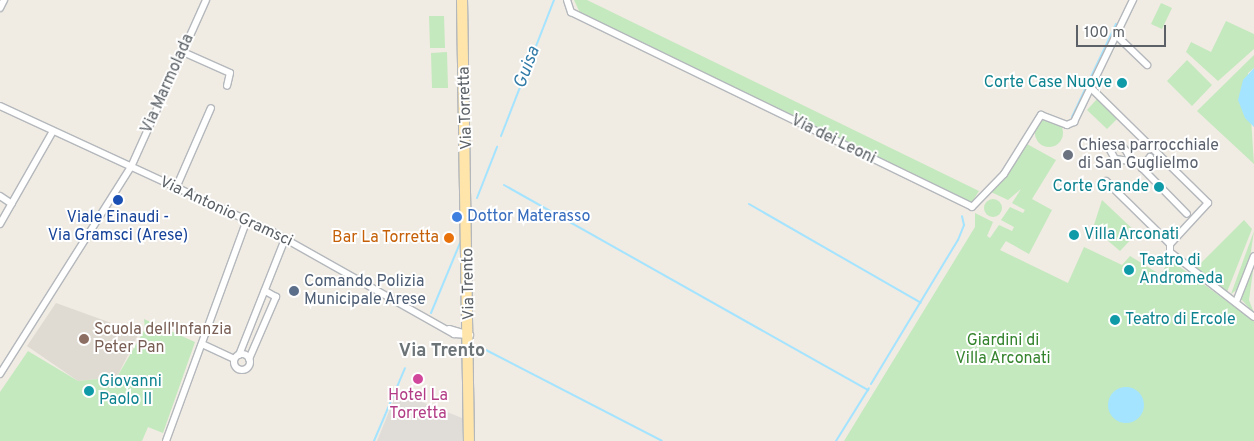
<!DOCTYPE html>
<html>
<head>
<meta charset="utf-8">
<style>
	body { margin:0 }
	#map { position:relative; width:1254px; height:441px; overflow:hidden; background:#f0ebe3; font-family:Overpass,sans-serif }
	div>[style] { position:absolute }
	[style*='--x'] { left:calc(var(--x)*1px); top:calc(var(--y)*1px); width:calc(var(--w)*1px); rotate:calc(var(--a)*1deg) }
	.industrial>* { inset:0; background:#e0ddd8 }
	.education>* { inset:0; background:#dfdad2 }
	.green>* { inset:0; background:#c4e9be }
	.round { border-radius:50% }
	.water>* { inset:0; background:#a4e4ff }
	.stream>* { height:2px; margin:-1px; padding:0 1px; transform-origin:1px; border-radius:1px; background:#a4e4ff }
	.roads { filter:drop-shadow(1px 0 #b4b8bc) drop-shadow(-1px 0 #b4b8bc) drop-shadow(0 1px #b4b8bc) drop-shadow(0 -1px #b4b8bc) }
	.street>* { height:6px; margin:-3px; padding:0 3px; transform-origin:3px; border-radius:3px; background:#fff }
	.street>.ring { margin:-3px; padding:0; box-sizing:content-box; background:none; border:6px solid #fff; border-radius:50% }
	.primary>* { height:10px; margin:-5px; padding:0 5px; transform-origin:5px; border-radius:5px; background:#ffe5a9 }
	.dots>* { width:14px; height:14px; translate:-50% -50%; box-sizing:border-box; border:2px solid #fff; border-radius:50% }
	span { translate:-50% -50%; white-space:nowrap; text-align:center; line-height:1.15; -webkit-text-stroke:4px #fff; paint-order:stroke }
	.culture-label { font-size:16px; color:#0d838f }
	.right { translate:-100% -50%; text-align:right }
	.left { translate:0 -50%; text-align:left }
	.street-label { font-size:16px; color:#5b6166 }
	.worship-label { font-size:16px; color:#5b616d }
	.shop-label { font-size:16px; color:#366cbe }
	.transit-label { font-size:16px; color:#164399 }
	.food-label { font-size:16px; color:#c56008 }
	.service-label { font-size:16px; color:#4e5e75 }
	.education-label { font-size:16px; color:#785e54 }
	.park-label { font-size:16px; color:#34832d }
	.hotel-label { font-size:16px; color:#b23c85 }
	.water-label { font-size:18px; color:#337ca8; font-style:italic }
	.neighbourhood-label { font-size:18px; color:#6c7478; font-weight:700 }
	.scale { position:absolute; left:1076px; top:25px; width:90px; height:22px; box-sizing:border-box; border:2px solid #5b6166; border-top:0; padding-left:6px; font-size:15px; line-height:18px; white-space:nowrap; color:#5b6166; -webkit-text-stroke:4px #fff; paint-order:stroke }
</style>
</head>
<body>
<div id="map">
	<div class="industrial">
		<div style="clip-path:polygon(397px 392px,462px 418px,462px 441px,377px 441px)"></div>
	</div>
	<div class="education">
		<div style="clip-path:polygon(56px 303px,139px 333px,117px 377px,78px 381px,27px 346px)"></div>
	</div>
	<div class="green">
		<div style="clip-path:polygon(587px 0,979px 191px,970px 205px,580px 13px,574px 0)"></div>
		<div style="clip-path:polygon(1161px 3px,1172px 8px,1162px 29px,1151px 24px)"></div>
		<div style="clip-path:polygon(429px 16px,444px 16px,445px 48px,430px 48px)"></div>
		<div style="clip-path:polygon(1226px 21px,1254px 34px,1254px 49px,1218px 81px,1186px 52px,1191px 42px,1211px 52px)"></div>
		<div style="clip-path:polygon(447px 52px,448px 88px,432px 88px,431px 53px)"></div>
		<div style="clip-path:polygon(1254px 55px,1254px 68px,1248px 73px,1254px 164px,1197px 111px)"></div>
		<div style="clip-path:polygon(1187px 60px,1212px 85px,1192px 106px,1167px 81px)"></div>
		<div style="clip-path:polygon(1097px 99px,1117px 119px,1107px 129px,1087px 110px)"></div>
		<div class="round" style="left:1035px;top:119px;width:28px;height:28px"></div>
		<div style="clip-path:polygon(1027px 144px,1056px 160px,1032px 199px,1052px 210px,1029px 254px,1006px 241px,1000px 250px,1068px 283px,1084px 247px,1122px 265px,1130px 256px,1161px 275px,1169px 259px,1254px 321px,1254px 441px,844px 441px,975px 227px,975px 213px,993px 222px,987px 236px,990px 238px,999px 225px,1012px 231px,1014px 227px,1001px 220px,1010px 207px,1023px 213px,1025px 210px,1012px 203px,1021px 189px,1008px 200px,989px 191px,1002px 182px)"></div>
		<div class="round" style="left:984px;top:199px;width:18px;height:18px"></div>
		<div style="clip-path:polygon(1102px 200px,1137px 233px,1120px 251px,1093px 228px)"></div>
		<div style="clip-path:polygon(1244px 220px,1252px 229px,1227px 292px,1196px 268px)"></div>
		<div style="clip-path:polygon(1254px 231px,1250px 258px,1238px 289px,1231px 294px)"></div>
		<div style="clip-path:polygon(1254px 263px,1249px 300px,1254px 313px,1241px 299px)"></div>
		<div style="clip-path:polygon(144px 319px,195px 342px,163px 433px,148px 427px,142px 441px,0 441px,0 392px,28px 351px,78px 381px,117px 377px,145px 329px)"></div>
	</div>
	<div class="water">
		<div style="clip-path:polygon(1254px 68px,1254px 127px,1245px 118px,1238px 100px,1243px 80px)"></div>
		<div class="round" style="left:1108px;top:387px;width:36px;height:36px"></div>
	</div>
	<div class="stream">
		<div style="--x:1072;--y:117;--w:103;--a:-64.7"></div>
		<div style="--x:501;--y:136;--w:146;--a:-68.7"></div>
		<div style="--x:504;--y:185;--w:418;--a:29.4"></div>
		<div style="--x:477;--y:198;--w:55;--a:-68.6"></div>
		<div style="--x:749;--y:204;--w:198;--a:29.9"></div>
		<div style="--x:431;--y:313;--w:76;--a:-67.5"></div>
		<div style="--x:484;--y:349;--w:200;--a:27.3"></div>
		<div style="--x:871;--y:384;--w:168;--a:-58.9"></div>
		<div style="--x:958;--y:240;--w:16;--a:-68"></div>
		<div style="--x:964;--y:225;--w:9;--a:-103"></div>
		<div style="--x:374;--y:441;--w:79;--a:-67"></div>
		<div style="--x:836;--y:441;--w:62;--a:-58.1"></div>
	</div>
	<div class="roads">
		<div class="street">
			<div style="--x:567;--y:0;--w:13;--a:72"></div>
			<div style="--x:571;--y:12;--w:446;--a:25.9"></div>
			<div style="--x:972;--y:207;--w:46;--a:-45.9"></div>
			<div style="--x:1004;--y:174;--w:70;--a:-57.9"></div>
			<div style="--x:1041;--y:115;--w:28;--a:21"></div>
			<div style="--x:1067;--y:125;--w:8;--a:-23"></div>
			<div style="--x:1074;--y:122;--w:136;--a:-64.2"></div>
			<div style="--x:0;--y:8;--w:9;--a:-63"></div>
			<div style="--x:1117;--y:36;--w:42;--a:44"></div>
			<div style="--x:183;--y:52;--w:51;--a:24.1"></div>
			<div style="--x:230;--y:73;--w:13;--a:103"></div>
			<div style="--x:1091;--y:88;--w:164;--a:44.5"></div>
			<div style="--x:1208;--y:203;--w:56;--a:132.8"></div>
			<div style="--x:1170;--y:244;--w:8;--a:90"></div>
			<div style="--x:1170;--y:252;--w:106;--a:37.7"></div>
			<div style="--x:0;--y:106;--w:301;--a:24.8"></div>
			<div style="--x:273;--y:232;--w:208;--a:29.4"></div>
			<div style="--x:454;--y:334;--w:15;--a:4"></div>
			<div style="--x:1150;--y:157;--w:14;--a:126"></div>
			<div style="--x:1142;--y:168;--w:64;--a:45.6"></div>
			<div style="--x:1130;--y:161;--w:15;--a:-172"></div>
			<div style="--x:1115;--y:159;--w:13;--a:-119"></div>
			<div style="--x:1109;--y:148;--w:13;--a:-9"></div>
			<div style="--x:1122;--y:146;--w:8;--a:50"></div>
			<div style="--x:1127;--y:152;--w:11;--a:68"></div>
			<div style="--x:1106;--y:181;--w:90;--a:44.5"></div>
			<div style="--x:176;--y:188;--w:87;--a:-66.4"></div>
			<div style="--x:0;--y:196;--w:14;--a:34"></div>
			<div style="--x:0;--y:224;--w:107;--a:-60.3"></div>
			<div style="--x:1236;--y:302;--w:49;--a:-68.6"></div>
			<div style="--x:449;--y:329;--w:22;--a:16"></div>
			<div style="--x:202;--y:344;--w:35;--a:25"></div>
			<div class="ring" style="left:234px;top:354px;width:10px;height:10px"></div>
			<div style="--x:239;--y:355;--w:125;--a:-68.4"></div>
			<div style="--x:249;--y:359;--w:68;--a:-66.5"></div>
			<div style="--x:276;--y:297;--w:13;--a:-151"></div>
			<div style="--x:0;--y:374;--w:245;--a:-57.7"></div>
			<div style="--x:131;--y:167;--w:183;--a:-65.8"></div>
			<div style="--x:166;--y:441;--w:235;--a:-69.9"></div>
		</div>
		<div class="primary">
			<div style="--x:462;--y:0;--w:441;--a:89.1"></div>
		</div>
	</div>
	<div class="dots">
		<div style="left:1122px;top:83px;background:#0f9aa8"></div>
		<div style="left:1068px;top:155px;background:#6b7280"></div>
		<div style="left:1159px;top:187px;background:#0f9aa8"></div>
		<div style="left:118px;top:200px;background:#1a4fb4"></div>
		<div style="left:457px;top:217px;background:#3f7fe0"></div>
		<div style="left:1074px;top:235px;background:#0f9aa8"></div>
		<div style="left:449px;top:238px;background:#e8710a"></div>
		<div style="left:1129px;top:270px;background:#0f9aa8"></div>
		<div style="left:294px;top:291px;background:#5c6f8a"></div>
		<div style="left:1115px;top:320px;background:#0f9aa8"></div>
		<div style="left:84px;top:339px;background:#8d6e63"></div>
		<div style="left:418px;top:379px;background:#d1479c"></div>
		<div style="left:89px;top:391px;background:#0f9aa8"></div>
	</div>
	<div class="culture-label">
		<span class="right" style="left:1112px;top:83px">Corte Case Nuove</span>
		<span class="right" style="left:1149px;top:187px">Corte Grande</span>
		<span class="left" style="left:1084px;top:235px">Villa Arconati</span>
		<span class="left" style="left:1139px;top:270px">Teatro di<br>Andromeda</span>
		<span class="left" style="left:1125px;top:320px">Teatro di Ercole</span>
		<span class="left" style="left:99px;top:391px">Giovanni<br>Paolo II</span>
	</div>
	<div class="street-label">
		<span style="left:168px;top:84px;rotate:-66deg">Via Marmolada</span>
		<span style="left:466px;top:108px;rotate:-92deg">Via Torretta</span>
		<span style="left:833px;top:140px;rotate:26deg">Via dei Leoni</span>
		<span style="left:226px;top:212px;rotate:25deg">Via Antonio Gramsci</span>
		<span style="left:469px;top:284px;rotate:-91deg">Via Trento</span>
	</div>
	<div class="worship-label">
		<span class="left" style="left:1078px;top:155px">Chiesa parrocchiale<br>di San Guglielmo</span>
	</div>
	<div class="shop-label">
		<span class="left" style="left:467px;top:217px">Dottor Materasso</span>
	</div>
	<div class="transit-label">
		<span style="left:118px;top:227px">Viale Einaudi -<br>Via Gramsci (Arese)</span>
	</div>
	<div class="food-label">
		<span class="right" style="left:439px;top:238px">Bar La Torretta</span>
	</div>
	<div class="service-label">
		<span class="left" style="left:304px;top:291px">Comando Polizia<br>Municipale Arese</span>
	</div>
	<div class="education-label">
		<span class="left" style="left:94px;top:339px">Scuola dell'Infanzia<br>Peter Pan</span>
	</div>
	<div class="park-label">
		<span style="left:1003px;top:350px">Giardini di<br>Villa Arconati</span>
	</div>
	<div class="hotel-label">
		<span style="left:418px;top:405px">Hotel La<br>Torretta</span>
	</div>
	<div class="water-label">
		<span style="left:528px;top:68px;rotate:-69deg">Guisa</span>
	</div>
	<div class="neighbourhood-label">
		<span style="left:442px;top:352px">Via Trento</span>
	</div>
	<div class="scale">100 m</div>
</div>
</body>
</html>
